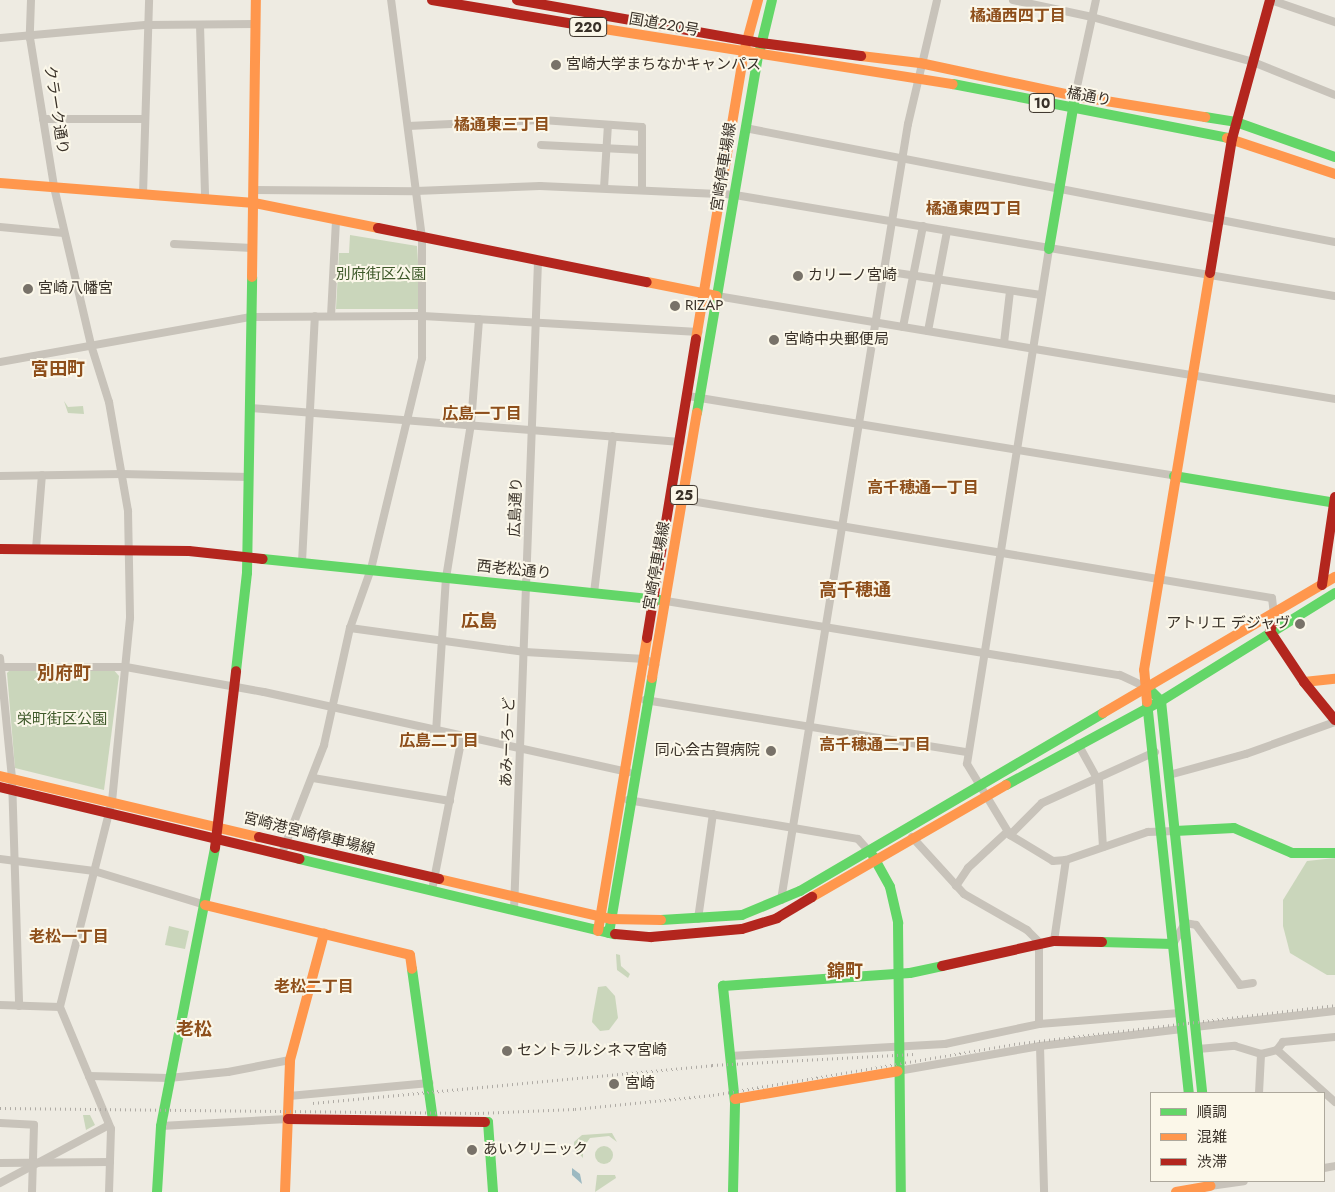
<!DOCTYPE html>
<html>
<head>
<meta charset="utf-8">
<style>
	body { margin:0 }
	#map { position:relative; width:1335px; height:1192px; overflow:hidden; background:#eeebe2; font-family:Jost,"Noto Sans JP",sans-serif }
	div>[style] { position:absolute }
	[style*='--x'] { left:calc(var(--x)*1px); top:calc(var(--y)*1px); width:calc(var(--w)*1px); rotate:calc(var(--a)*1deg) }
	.green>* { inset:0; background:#cad6bb }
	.round { border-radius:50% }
	.water>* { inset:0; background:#9cb9c1 }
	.street>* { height:8px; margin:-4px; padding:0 4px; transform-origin:4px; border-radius:4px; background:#c8c3ba }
	.fast>* { height:10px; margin:-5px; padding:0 5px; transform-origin:5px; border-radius:5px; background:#63d668 }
	.slow>* { height:10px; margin:-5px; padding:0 5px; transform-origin:5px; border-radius:5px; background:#ff974d }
	.jam>* { height:10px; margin:-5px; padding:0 5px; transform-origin:5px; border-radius:5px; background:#b3261e }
	.rail>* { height:2.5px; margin-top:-1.25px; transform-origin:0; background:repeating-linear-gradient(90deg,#afaba5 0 1px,transparent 0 5px) }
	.dots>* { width:14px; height:14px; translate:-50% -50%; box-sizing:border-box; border:2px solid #fbf7e9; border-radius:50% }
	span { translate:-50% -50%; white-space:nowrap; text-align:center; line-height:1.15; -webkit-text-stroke:4px #fbf7e9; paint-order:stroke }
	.shield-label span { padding:1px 4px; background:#fbf7e9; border:1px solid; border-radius:4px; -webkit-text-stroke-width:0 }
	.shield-label { font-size:14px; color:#393128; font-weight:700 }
	.street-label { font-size:15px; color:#393128 }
	.poi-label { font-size:15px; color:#393128 }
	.left { translate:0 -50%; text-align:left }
	.right { translate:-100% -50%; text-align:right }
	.park-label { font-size:15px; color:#3e592a }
	.neighbourhood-label { font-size:16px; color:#8e4f1b; font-weight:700 }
	.quarter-label { font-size:18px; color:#8e4f1b; font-weight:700 }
	.legend { position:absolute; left:1150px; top:1092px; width:175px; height:90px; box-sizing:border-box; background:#fbf7e9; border:1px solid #ada89c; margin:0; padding:6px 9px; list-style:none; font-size:15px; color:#393128 }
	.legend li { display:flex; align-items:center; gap:10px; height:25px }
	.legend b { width:25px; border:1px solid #ada89c }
</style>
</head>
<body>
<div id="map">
	<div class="green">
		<div style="clip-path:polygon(350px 235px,417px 246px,421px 309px,336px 309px,339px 253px,349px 253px)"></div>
		<div style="clip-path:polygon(64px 401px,68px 407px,83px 406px,84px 414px,68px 413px)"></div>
		<div style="clip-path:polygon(112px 668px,119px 676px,104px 790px,15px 768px,7px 673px,11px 669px)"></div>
		<div style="clip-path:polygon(1335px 858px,1335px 975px,1327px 975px,1290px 953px,1283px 926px,1283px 900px,1307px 861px)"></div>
		<div style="clip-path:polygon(169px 926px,189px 931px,185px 949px,165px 945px)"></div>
		<div style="clip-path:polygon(616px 954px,620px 955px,621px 966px,630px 974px,628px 978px,617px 970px)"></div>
		<div style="clip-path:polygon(606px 986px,615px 996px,618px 1018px,609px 1030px,600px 1031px,592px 1022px,593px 1014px,598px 987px)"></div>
		<div style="clip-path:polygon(83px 1115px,90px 1115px,95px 1125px,86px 1130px)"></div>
		<div style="clip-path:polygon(612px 1133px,617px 1142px,609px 1136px,590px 1138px,583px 1148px,583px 1158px,574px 1148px,574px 1142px,582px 1135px)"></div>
		<div class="round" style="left:595px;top:1146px;width:18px;height:18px"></div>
		<div style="clip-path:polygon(597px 1175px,615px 1175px,616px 1178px,595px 1192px)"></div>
	</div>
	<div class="water">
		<div style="clip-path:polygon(572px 1168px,580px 1174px,582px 1184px,572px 1175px)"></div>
	</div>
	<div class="street">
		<div style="--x:31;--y:0;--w:38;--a:92"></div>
		<div style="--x:30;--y:38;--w:151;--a:80.8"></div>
		<div style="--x:54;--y:187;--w:162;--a:76.8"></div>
		<div style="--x:91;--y:345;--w:60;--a:72.5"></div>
		<div style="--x:109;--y:402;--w:111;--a:80.1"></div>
		<div style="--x:128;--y:511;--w:107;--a:88.9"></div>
		<div style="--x:130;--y:618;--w:184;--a:95.6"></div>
		<div style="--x:112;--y:801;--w:212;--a:104.2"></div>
		<div style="--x:60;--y:1007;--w:132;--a:67.3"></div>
		<div style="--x:111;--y:1129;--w:63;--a:91.8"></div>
		<div style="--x:1013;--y:0;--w:81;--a:12.1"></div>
		<div style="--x:1092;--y:17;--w:167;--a:15.6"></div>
		<div style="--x:1253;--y:62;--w:88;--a:21.9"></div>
		<div style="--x:1271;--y:0;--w:68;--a:19"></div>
		<div style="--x:200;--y:25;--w:173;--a:88.3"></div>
		<div style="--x:0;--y:38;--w:148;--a:-5.1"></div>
		<div style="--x:147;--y:25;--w:108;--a:-0.5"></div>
		<div style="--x:1075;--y:96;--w:98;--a:-77.7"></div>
		<div style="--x:43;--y:119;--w:102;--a:0"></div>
		<div style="--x:408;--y:126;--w:134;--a:-2.6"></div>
		<div style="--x:542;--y:120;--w:100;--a:4"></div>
		<div style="--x:642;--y:127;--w:62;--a:90"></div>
		<div style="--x:745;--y:128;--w:601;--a:10.94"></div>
		<div style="--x:541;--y:145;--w:101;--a:2.8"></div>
		<div style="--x:604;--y:188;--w:63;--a:-86.4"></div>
		<div style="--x:254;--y:190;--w:162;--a:0.4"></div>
		<div style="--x:416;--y:191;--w:124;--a:-2.3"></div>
		<div style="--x:540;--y:186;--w:195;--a:2.6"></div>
		<div style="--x:735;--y:195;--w:608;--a:9.56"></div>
		<div style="--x:143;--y:194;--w:194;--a:-88.2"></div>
		<div style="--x:0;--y:227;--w:64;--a:5.4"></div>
		<div style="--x:174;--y:244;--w:78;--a:2.9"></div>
		<div style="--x:1049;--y:249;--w:521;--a:99.05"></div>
		<div style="--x:967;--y:764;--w:83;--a:58.8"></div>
		<div style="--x:1010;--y:835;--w:50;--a:31.2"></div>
		<div style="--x:1053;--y:861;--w:13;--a:-4"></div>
		<div style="--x:1066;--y:860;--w:87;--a:-18.9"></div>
		<div style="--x:1148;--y:832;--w:27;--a:-2"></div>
		<div style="--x:884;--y:271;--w:159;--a:8.7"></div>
		<div style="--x:717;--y:296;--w:627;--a:9.46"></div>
		<div style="--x:331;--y:316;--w:95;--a:-87"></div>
		<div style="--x:903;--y:327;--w:103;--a:-78.8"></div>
		<div style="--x:928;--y:331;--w:102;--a:-79.2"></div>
		<div style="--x:1004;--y:343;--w:52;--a:-83.4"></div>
		<div style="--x:0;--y:362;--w:255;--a:-10.2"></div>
		<div style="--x:251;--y:317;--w:172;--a:-0.3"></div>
		<div style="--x:423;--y:316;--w:276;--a:3.3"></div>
		<div style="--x:688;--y:396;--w:493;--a:9.3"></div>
		<div style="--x:250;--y:408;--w:432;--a:4.5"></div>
		<div style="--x:0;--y:476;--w:122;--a:-0.9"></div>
		<div style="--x:122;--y:474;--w:127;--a:1.4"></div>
		<div style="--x:679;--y:499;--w:601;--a:9.48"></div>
		<div style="--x:1272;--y:598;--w:16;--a:83"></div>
		<div style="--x:36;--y:549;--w:74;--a:-85.4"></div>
		<div style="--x:302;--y:562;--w:246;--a:-87"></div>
		<div style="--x:594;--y:593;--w:158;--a:-83.1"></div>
		<div style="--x:666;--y:601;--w:460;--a:9.3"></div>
		<div style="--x:1120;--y:675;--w:31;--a:25"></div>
		<div style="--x:350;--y:628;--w:177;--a:7.8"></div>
		<div style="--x:525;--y:652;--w:120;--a:3.3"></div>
		<div style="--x:645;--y:659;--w:12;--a:31"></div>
		<div style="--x:0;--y:658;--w:121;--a:84.3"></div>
		<div style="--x:12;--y:778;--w:228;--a:88.2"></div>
		<div style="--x:1;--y:667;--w:125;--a:0"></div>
		<div style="--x:126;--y:667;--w:140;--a:10.3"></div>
		<div style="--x:264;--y:692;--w:373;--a:12.4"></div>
		<div style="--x:645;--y:700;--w:326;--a:9.2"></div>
		<div style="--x:436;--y:732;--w:154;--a:-86.3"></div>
		<div style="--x:446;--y:578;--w:156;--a:-80.8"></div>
		<div style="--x:471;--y:424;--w:105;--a:-85.6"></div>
		<div style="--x:1078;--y:744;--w:43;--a:61.1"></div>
		<div style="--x:1099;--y:782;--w:65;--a:86.5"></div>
		<div style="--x:1169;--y:775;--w:80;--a:-15.3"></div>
		<div style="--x:1246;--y:754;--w:95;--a:-19.8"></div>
		<div style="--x:313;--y:778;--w:139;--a:9.5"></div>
		<div style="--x:628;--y:800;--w:233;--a:9.6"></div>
		<div style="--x:858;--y:839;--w:15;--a:48"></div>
		<div style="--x:1010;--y:835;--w:45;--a:-45"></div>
		<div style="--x:1042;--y:803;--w:124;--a:-24.3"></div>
		<div style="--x:912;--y:837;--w:77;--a:47.6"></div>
		<div style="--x:964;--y:894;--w:73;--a:29.7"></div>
		<div style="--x:1027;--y:930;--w:17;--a:45"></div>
		<div style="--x:1039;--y:942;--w:82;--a:90"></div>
		<div style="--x:282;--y:853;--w:116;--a:-68.7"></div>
		<div style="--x:324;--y:745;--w:120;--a:-77.5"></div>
		<div style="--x:350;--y:628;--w:63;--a:-70.4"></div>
		<div style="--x:371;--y:569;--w:217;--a:-76.4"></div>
		<div style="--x:422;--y:358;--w:120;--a:-90"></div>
		<div style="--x:422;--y:238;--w:240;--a:-97.4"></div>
		<div style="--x:0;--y:859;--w:95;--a:7.3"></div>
		<div style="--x:94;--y:871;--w:116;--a:17"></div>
		<div style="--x:956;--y:886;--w:22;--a:-56"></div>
		<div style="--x:968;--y:868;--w:54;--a:-42.8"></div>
		<div style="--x:432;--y:890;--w:156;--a:-78.9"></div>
		<div style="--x:781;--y:900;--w:786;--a:-80.71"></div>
		<div style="--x:908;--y:124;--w:127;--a:-76.8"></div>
		<div style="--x:514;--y:910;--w:649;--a:-87.88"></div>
		<div style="--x:698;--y:919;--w:106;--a:-81.9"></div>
		<div style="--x:1054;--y:941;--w:82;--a:-81.6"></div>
		<div style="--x:1173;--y:944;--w:24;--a:-60"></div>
		<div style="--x:1185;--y:923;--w:11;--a:10"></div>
		<div style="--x:1196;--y:925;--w:74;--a:53.7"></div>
		<div style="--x:1240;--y:985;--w:13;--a:-9"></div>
		<div style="--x:0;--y:1005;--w:60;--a:1.9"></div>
		<div style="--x:1195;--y:1027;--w:141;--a:-6.5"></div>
		<div style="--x:1040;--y:1046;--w:146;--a:88.4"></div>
		<div style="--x:1198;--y:1049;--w:37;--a:-5"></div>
		<div style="--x:1235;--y:1046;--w:27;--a:17"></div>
		<div style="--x:1261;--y:1054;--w:16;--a:-14"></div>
		<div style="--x:1277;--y:1050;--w:10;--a:-53"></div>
		<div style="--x:1283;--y:1042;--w:52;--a:-5.5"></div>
		<div style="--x:1277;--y:1050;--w:78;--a:41.9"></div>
		<div style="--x:730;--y:1056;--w:215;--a:-3.2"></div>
		<div style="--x:945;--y:1044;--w:96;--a:-12"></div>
		<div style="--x:1039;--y:1024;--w:141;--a:-4.5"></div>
		<div style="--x:898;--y:1071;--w:144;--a:-10"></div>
		<div style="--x:1040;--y:1046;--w:143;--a:-6.8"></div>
		<div style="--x:89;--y:1076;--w:80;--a:1.4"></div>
		<div style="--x:169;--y:1078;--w:59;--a:-5.8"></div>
		<div style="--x:228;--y:1072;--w:63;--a:-11"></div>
		<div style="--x:1259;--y:1093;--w:39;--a:-87"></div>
		<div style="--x:289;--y:1096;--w:141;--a:-5.3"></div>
		<div style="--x:0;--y:1123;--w:34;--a:3"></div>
		<div style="--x:34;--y:1125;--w:67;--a:91.7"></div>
		<div style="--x:161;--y:1126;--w:127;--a:-3.2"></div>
		<div style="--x:0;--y:1163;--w:110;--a:-0.5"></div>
		<div style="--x:1324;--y:1168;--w:11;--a:-10"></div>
		<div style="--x:0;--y:1183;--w:123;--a:-28"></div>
		<div style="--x:1210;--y:1186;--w:34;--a:-8"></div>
	</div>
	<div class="fast">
		<div style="--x:760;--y:50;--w:51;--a:-76.5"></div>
		<div style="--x:953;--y:84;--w:279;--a:11.1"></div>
		<div style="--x:1205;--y:117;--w:31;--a:9"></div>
		<div style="--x:1236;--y:122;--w:105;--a:19.5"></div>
		<div style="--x:1049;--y:249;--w:149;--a:-80.3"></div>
		<div style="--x:697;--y:413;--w:363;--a:-80.3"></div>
		<div style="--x:1174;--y:476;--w:163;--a:9.5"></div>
		<div style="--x:263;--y:559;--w:400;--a:5.9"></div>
		<div style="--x:236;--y:671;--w:99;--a:-83.6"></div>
		<div style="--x:247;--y:573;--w:296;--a:-89"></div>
		<div style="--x:1148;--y:688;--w:18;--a:45"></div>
		<div style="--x:1161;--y:701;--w:394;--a:84"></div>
		<div style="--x:1147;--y:702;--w:393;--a:83.9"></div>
		<div style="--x:1006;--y:785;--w:176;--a:-28.5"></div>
		<div style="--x:1161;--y:701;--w:205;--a:-31.8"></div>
		<div style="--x:1175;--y:831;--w:59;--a:-2.9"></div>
		<div style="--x:1234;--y:828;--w:63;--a:23.3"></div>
		<div style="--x:1292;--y:853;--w:43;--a:0"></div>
		<div style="--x:873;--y:856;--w:35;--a:61"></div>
		<div style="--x:890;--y:887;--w:37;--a:77"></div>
		<div style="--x:898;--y:923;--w:269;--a:89.4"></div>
		<div style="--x:299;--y:859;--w:325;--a:13.4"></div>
		<div style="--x:661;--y:920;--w:81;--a:-3.5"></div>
		<div style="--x:742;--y:915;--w:63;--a:-22.5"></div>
		<div style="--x:800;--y:891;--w:351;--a:-30.4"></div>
		<div style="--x:609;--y:933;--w:259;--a:-80.4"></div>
		<div style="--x:1102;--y:942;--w:71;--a:1.6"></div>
		<div style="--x:412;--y:969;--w:152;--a:82.1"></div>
		<div style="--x:485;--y:1122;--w:3;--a:0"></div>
		<div style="--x:488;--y:1122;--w:70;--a:85.9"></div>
		<div style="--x:157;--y:1192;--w:66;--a:-86.5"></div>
		<div style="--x:161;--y:1126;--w:283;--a:-79"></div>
		<div style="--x:733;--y:1192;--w:89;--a:-88.7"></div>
		<div style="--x:735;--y:1103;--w:118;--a:-95.9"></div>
		<div style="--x:723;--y:986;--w:187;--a:-4"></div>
		<div style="--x:910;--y:973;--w:33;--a:-12"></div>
	</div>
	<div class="slow">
		<div style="--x:598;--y:28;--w:359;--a:9"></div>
		<div style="--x:745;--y:48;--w:50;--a:-74.8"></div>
		<div style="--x:861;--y:56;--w:59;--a:6.8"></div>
		<div style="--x:920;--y:63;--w:158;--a:12"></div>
		<div style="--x:1075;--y:96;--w:132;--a:9.2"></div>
		<div style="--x:1227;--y:138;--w:114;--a:18.4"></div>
		<div style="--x:0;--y:183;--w:255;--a:4.5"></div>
		<div style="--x:254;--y:203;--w:126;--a:11.4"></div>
		<div style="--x:252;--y:277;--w:277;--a:-89.2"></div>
		<div style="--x:647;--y:282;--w:71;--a:11.3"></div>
		<div style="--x:696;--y:339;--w:290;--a:-80.5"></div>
		<div style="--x:652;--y:678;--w:269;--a:-80.4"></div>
		<div style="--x:1304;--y:682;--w:31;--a:-6"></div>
		<div style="--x:1147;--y:702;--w:32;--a:-95"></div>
		<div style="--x:1144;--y:670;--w:402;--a:-80.6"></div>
		<div style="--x:1103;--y:713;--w:269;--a:-30.4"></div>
		<div style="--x:0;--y:776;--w:266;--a:13.3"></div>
		<div style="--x:439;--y:879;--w:177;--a:13.1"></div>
		<div style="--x:611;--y:919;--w:50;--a:1.1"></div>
		<div style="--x:812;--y:897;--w:224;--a:-30"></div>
		<div style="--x:205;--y:905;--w:211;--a:13.7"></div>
		<div style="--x:410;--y:955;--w:14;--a:82"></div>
		<div style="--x:598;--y:931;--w:297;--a:-80.5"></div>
		<div style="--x:735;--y:1099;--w:165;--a:-9.7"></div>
		<div style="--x:285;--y:1192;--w:132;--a:-87.8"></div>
		<div style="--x:290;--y:1060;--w:131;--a:-74.9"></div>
		<div style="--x:1176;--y:1192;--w:35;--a:-10"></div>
	</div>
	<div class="jam">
		<div style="--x:432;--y:0;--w:168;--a:9.6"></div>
		<div style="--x:517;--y:0;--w:248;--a:10"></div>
		<div style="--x:761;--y:43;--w:101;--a:7.4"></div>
		<div style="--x:378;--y:228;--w:274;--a:11.4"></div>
		<div style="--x:1210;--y:273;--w:136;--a:-80.7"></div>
		<div style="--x:1232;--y:139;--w:144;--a:-74.7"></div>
		<div style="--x:0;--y:549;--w:189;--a:0.6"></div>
		<div style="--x:189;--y:551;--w:74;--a:6.2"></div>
		<div style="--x:1322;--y:585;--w:89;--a:-81.6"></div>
		<div style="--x:1272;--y:625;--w:6;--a:108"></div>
		<div style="--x:1270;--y:631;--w:61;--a:56.3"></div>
		<div style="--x:1304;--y:682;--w:49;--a:50.8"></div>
		<div style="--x:647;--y:638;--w:303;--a:-80.7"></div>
		<div style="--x:0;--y:787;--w:308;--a:13.5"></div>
		<div style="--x:259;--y:837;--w:185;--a:13.1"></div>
		<div style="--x:215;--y:848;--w:178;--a:-83.2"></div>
		<div style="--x:615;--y:934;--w:36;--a:5"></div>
		<div style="--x:651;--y:937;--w:91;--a:-5"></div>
		<div style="--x:742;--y:929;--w:37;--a:-17"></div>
		<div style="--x:777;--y:918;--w:41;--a:-31"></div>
		<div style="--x:942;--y:966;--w:115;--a:-12.6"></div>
		<div style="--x:1054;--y:941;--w:48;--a:1.2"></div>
		<div style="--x:288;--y:1119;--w:197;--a:0.9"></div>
	</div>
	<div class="rail">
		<div style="--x:313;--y:1103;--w:401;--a:-5.4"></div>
		<div style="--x:712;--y:1065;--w:202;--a:-3.1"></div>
		<div style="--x:0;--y:1108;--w:478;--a:0.6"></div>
		<div style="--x:478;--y:1113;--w:97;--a:-2.4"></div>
		<div style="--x:575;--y:1109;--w:139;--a:-5.8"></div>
		<div style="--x:713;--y:1095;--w:305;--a:-9.6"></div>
		<div style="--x:1014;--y:1044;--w:323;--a:-6.9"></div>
	</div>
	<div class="dots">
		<div style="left:556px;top:65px;background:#787269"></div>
		<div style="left:798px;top:276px;background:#787269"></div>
		<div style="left:28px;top:289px;background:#787269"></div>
		<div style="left:675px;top:306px;background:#787269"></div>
		<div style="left:774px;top:340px;background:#787269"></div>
		<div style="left:1300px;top:624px;background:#787269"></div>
		<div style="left:771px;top:751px;background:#787269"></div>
		<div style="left:507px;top:1051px;background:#787269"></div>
		<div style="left:614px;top:1084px;background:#787269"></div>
		<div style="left:472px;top:1150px;background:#787269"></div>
	</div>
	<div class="shield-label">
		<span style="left:588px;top:27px">220</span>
		<span style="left:1042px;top:103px">10</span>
		<span style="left:684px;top:495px">25</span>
	</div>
	<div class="street-label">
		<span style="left:664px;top:25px;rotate:10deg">国道220号</span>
		<span style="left:1089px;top:97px;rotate:11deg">橘通り</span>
		<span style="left:56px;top:110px;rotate:81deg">クラーク通り</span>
		<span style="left:724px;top:167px;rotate:-81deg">宮崎停車場線</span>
		<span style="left:516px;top:507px;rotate:-88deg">広島通り</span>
		<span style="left:657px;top:566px;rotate:-80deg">宮崎停車場線</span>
		<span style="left:514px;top:570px;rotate:6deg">西老松通り</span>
		<span style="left:508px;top:742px;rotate:-88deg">あみーろーど</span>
		<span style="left:309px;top:834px;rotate:14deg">宮崎港宮崎停車場線</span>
	</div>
	<div class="poi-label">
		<span class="left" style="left:566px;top:65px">宮崎大学まちなかキャンパス</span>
		<span class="left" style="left:808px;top:276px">カリーノ宮崎</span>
		<span class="left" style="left:38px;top:289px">宮崎八幡宮</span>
		<span class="left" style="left:685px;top:306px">RIZAP</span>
		<span class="left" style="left:784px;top:340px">宮崎中央郵便局</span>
		<span class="right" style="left:1290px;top:624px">アトリエ デジャヴ</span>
		<span class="right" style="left:760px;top:751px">同心会古賀病院</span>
		<span class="left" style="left:517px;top:1051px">セントラルシネマ宮崎</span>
		<span class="left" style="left:625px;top:1084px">宮崎</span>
		<span class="left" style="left:483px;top:1150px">あいクリニック</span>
	</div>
	<div class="park-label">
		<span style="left:381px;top:275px">別府街区公園</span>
		<span style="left:62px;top:720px">栄町街区公園</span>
	</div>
	<div class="neighbourhood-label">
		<span style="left:1018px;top:16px">橘通西四丁目</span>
		<span style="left:502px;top:125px">橘通東三丁目</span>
		<span style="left:974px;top:209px">橘通東四丁目</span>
		<span style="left:482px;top:414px">広島一丁目</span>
		<span style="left:923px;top:488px">高千穂通一丁目</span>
		<span style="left:439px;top:741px">広島二丁目</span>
		<span style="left:875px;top:745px">高千穂通二丁目</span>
		<span style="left:69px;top:937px">老松一丁目</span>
		<span style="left:314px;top:987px">老松二丁目</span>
	</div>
	<div class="quarter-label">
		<span style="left:58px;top:369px">宮田町</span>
		<span style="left:855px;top:590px">高千穂通</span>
		<span style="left:479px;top:621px">広島</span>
		<span style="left:64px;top:673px">別府町</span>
		<span style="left:845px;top:971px">錦町</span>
		<span style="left:194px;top:1029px">老松</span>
	</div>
	<ul class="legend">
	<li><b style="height:6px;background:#63d668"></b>順調</li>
	<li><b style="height:6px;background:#ff974d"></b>混雑</li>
	<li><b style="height:6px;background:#b3261e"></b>渋滞</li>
	</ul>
</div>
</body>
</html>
